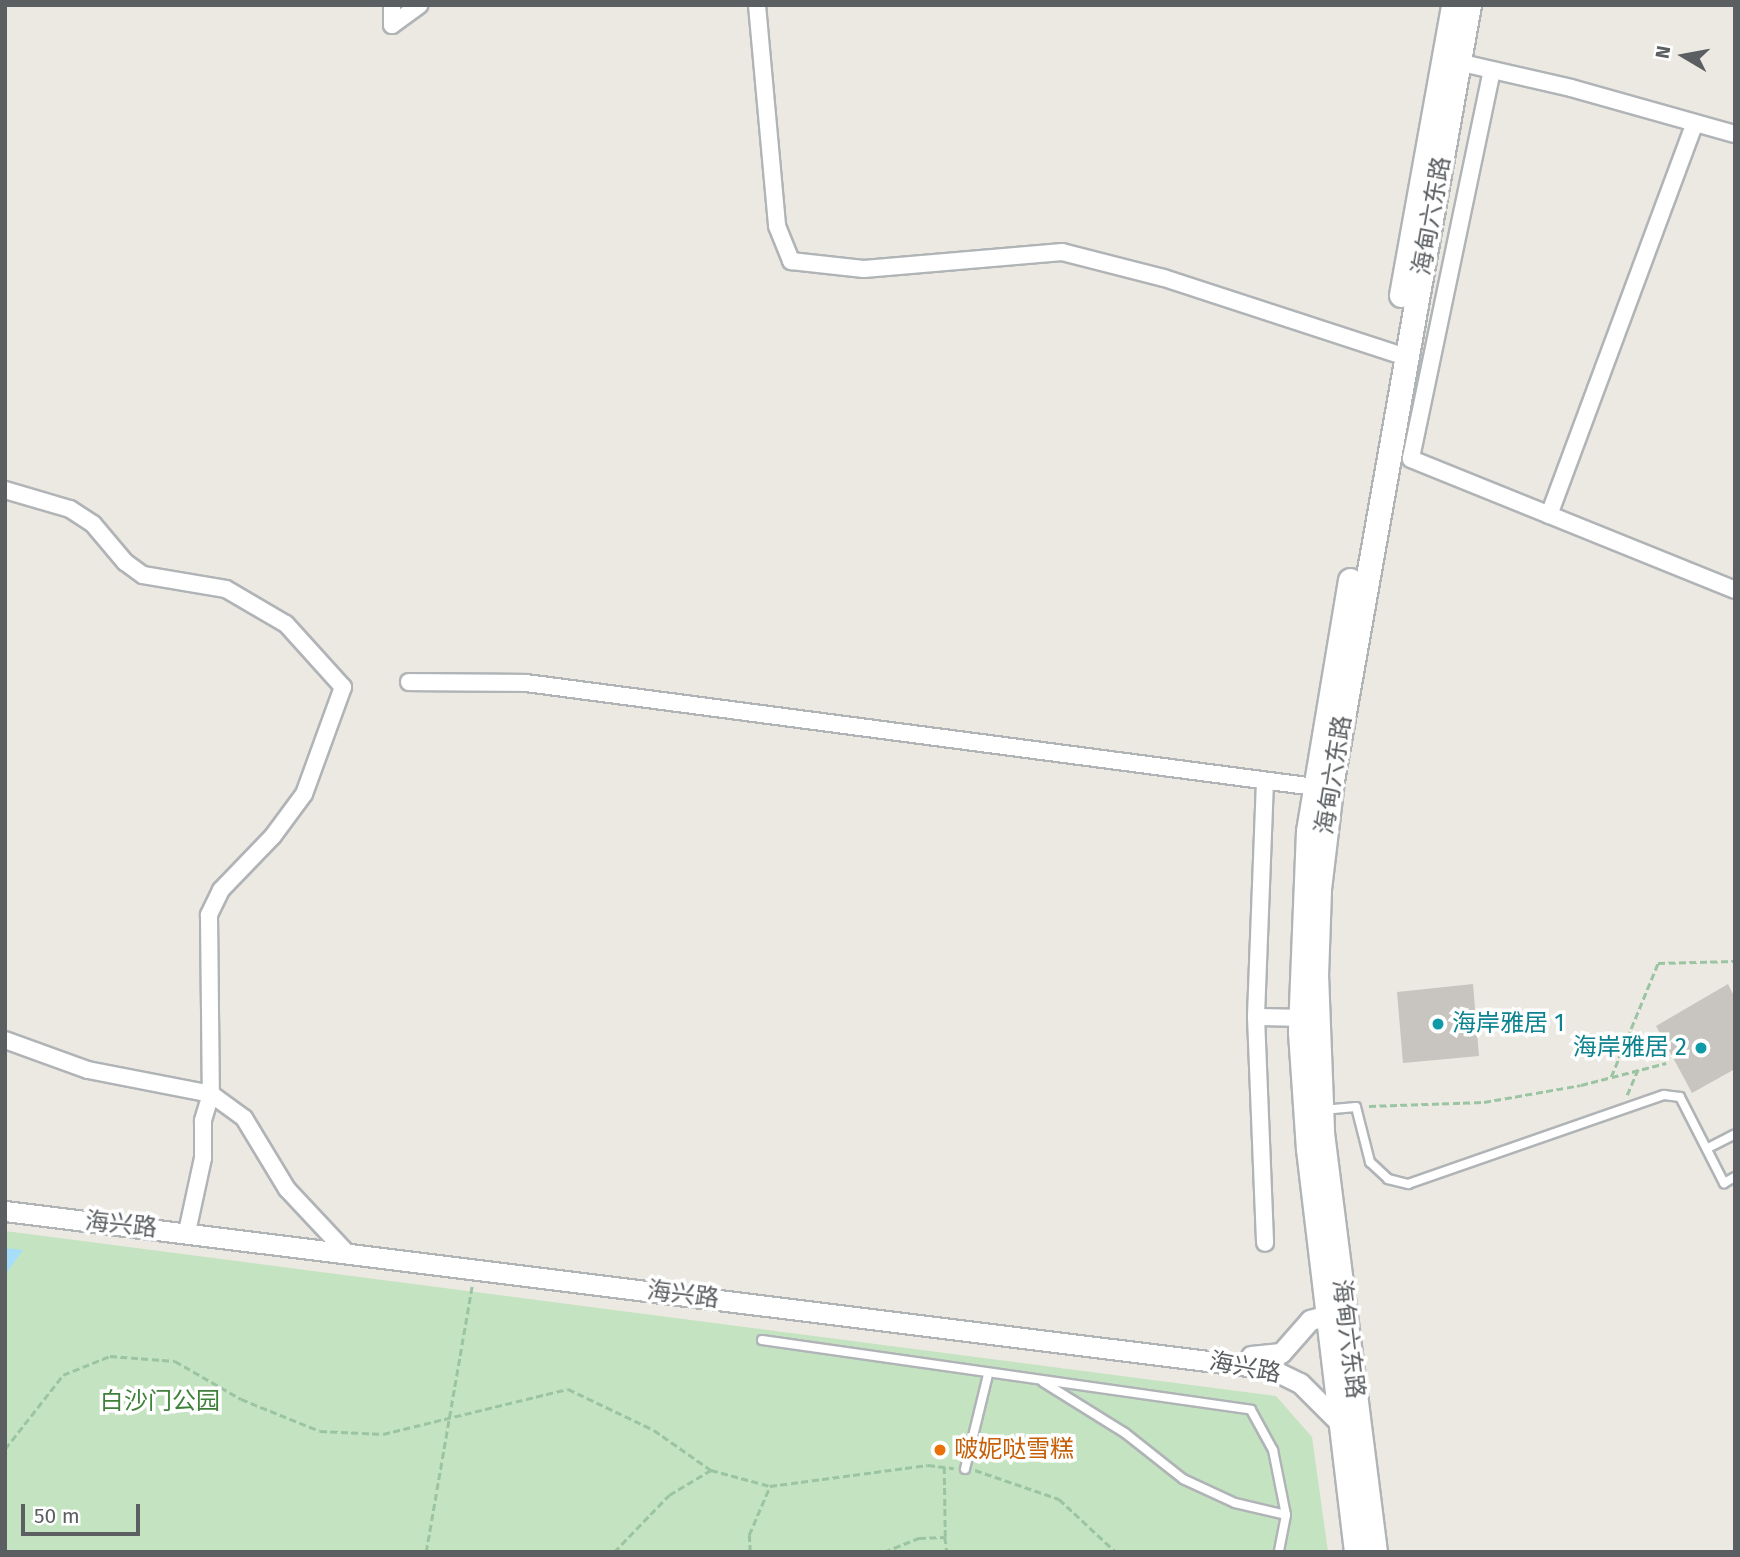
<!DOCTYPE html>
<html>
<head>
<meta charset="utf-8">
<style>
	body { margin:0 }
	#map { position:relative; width:1740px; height:1557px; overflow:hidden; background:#ece9e2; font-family:"Fira Sans","Noto Sans SC",sans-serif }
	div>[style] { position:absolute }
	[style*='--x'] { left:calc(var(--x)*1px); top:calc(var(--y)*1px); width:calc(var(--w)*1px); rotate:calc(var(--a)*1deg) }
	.green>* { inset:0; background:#c4e3c0 }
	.water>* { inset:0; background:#a6def9 }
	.building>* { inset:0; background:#c8c4bf }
	.path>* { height:2.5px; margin-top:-1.25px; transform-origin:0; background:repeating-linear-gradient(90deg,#9bc5a2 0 7px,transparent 0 10.5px) }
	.roads { filter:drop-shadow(2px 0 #b0b4b7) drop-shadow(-2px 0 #b0b4b7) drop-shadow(0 2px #b0b4b7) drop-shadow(0 -2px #b0b4b7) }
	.service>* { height:8px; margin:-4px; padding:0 4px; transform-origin:4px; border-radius:4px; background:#fff }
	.minor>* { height:16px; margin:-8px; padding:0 8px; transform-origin:8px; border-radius:8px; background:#fff }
	.tertiary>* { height:19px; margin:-9.5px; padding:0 9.5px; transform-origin:9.5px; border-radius:9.5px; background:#fff }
	.secondary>* { height:23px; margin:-11.5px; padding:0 11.5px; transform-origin:11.5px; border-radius:11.5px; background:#fff }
	.dots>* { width:19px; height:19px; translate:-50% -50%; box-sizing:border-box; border:4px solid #fff; border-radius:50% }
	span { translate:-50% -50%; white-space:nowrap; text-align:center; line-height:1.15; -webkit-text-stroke:7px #fff; paint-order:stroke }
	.street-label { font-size:24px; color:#5b5f62 }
	.culture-label { font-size:24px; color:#0d838f }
	.left { translate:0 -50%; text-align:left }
	.right { translate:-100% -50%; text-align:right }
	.park-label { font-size:24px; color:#3f813a }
	.food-label { font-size:24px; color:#c56008 }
	.frame { position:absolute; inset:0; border:7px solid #5b5f62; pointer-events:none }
	.north { position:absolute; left:1649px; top:21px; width:70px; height:70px; -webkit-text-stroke:5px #fff; paint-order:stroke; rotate:280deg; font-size:19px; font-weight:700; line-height:28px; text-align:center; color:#5b5f62 }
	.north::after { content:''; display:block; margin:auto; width:24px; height:32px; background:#5b5f62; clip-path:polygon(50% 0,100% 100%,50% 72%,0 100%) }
	.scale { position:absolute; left:21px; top:1504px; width:119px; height:32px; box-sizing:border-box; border:4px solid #5b5f62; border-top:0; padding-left:9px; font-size:21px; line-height:24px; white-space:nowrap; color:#5b5f62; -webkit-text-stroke:5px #fff; paint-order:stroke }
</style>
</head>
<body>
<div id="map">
	<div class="green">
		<div style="clip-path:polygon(5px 1231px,1276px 1396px,1312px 1437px,1328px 1552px,5px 1552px)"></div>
	</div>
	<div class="water">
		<div style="clip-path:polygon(5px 1248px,23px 1250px,5px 1275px)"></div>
	</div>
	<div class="building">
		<div style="clip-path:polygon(1473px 984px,1479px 1056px,1403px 1063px,1397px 992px)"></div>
		<div style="clip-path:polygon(1728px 984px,1735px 998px,1735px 1069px,1692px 1093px,1656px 1026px)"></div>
	</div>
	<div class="path">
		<div style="--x:1611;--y:1077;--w:123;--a:-67.6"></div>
		<div style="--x:1658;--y:963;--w:77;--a:-1.5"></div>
		<div style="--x:1627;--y:1095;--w:28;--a:-67"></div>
		<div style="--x:1369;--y:1106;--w:115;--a:-2"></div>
		<div style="--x:1484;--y:1102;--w:98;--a:-9.9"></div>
		<div style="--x:1581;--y:1085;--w:88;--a:-14.5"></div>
		<div style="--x:5;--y:1449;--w:94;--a:-51.9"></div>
		<div style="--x:63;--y:1375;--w:51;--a:-22"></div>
		<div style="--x:110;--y:1356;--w:65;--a:4.4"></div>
		<div style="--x:175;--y:1361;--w:76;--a:29.9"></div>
		<div style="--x:241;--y:1399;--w:85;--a:22.1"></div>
		<div style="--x:320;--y:1431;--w:63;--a:2.7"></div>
		<div style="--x:383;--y:1434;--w:190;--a:-13.7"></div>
		<div style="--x:568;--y:1389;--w:95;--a:25.5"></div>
		<div style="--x:654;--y:1430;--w:70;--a:35.1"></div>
		<div style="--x:711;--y:1470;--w:61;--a:15.2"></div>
		<div style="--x:770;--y:1486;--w:159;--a:-7.6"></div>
		<div style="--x:928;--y:1465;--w:26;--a:7"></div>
		<div style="--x:975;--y:1470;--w:89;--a:19"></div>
		<div style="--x:1059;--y:1499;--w:78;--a:42.9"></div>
		<div style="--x:945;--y:1537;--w:15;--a:82"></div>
		<div style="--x:426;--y:1552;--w:270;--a:-80.2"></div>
		<div style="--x:614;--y:1552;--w:79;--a:-46"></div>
		<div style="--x:669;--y:1495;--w:49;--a:-30.8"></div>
		<div style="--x:750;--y:1552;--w:17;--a:-93"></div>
		<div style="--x:749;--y:1535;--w:53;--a:-66.8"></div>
		<div style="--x:884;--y:1552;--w:38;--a:-22"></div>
		<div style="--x:919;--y:1538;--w:26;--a:-2"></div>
		<div style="--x:945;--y:1537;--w:70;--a:-90.8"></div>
	</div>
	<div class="roads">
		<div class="service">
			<div style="--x:1322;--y:1110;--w:34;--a:-5"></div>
			<div style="--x:1356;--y:1107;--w:57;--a:75.7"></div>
			<div style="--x:1370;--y:1162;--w:25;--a:43"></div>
			<div style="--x:1388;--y:1179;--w:21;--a:14"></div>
			<div style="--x:1408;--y:1184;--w:271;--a:-19.2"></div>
			<div style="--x:1664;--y:1095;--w:16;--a:7"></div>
			<div style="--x:1680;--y:1097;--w:97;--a:62.9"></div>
			<div style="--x:1724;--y:1183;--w:13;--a:-29"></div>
			<div style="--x:1708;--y:1148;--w:30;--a:-27"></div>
			<div style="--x:762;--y:1340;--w:494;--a:8.1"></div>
			<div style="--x:1251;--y:1410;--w:46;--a:61.2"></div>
			<div style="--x:1273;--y:1450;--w:66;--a:78.7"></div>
			<div style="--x:1286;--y:1515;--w:38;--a:101"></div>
			<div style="--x:1043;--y:1382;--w:97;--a:31.9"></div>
			<div style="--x:1125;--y:1433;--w:74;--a:38.4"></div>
			<div style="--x:1183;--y:1479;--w:57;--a:24.8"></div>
			<div style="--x:1235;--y:1503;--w:52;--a:13.2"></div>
			<div style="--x:965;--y:1469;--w:97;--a:-76.3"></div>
		</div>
		<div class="minor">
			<div style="--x:392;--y:5;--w:20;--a:90"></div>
			<div style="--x:757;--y:5;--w:222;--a:84.8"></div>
			<div style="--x:777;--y:226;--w:38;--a:68"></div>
			<div style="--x:791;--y:261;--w:73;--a:6.3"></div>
			<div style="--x:864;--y:269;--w:199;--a:-4.9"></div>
			<div style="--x:1062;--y:252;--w:105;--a:14.3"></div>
			<div style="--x:1164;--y:278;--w:255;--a:18.1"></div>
			<div style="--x:392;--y:25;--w:34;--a:-36"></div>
			<div style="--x:1449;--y:60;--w:125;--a:12.9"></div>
			<div style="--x:1571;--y:88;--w:170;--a:15.7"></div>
			<div style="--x:1492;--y:70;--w:397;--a:101.8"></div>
			<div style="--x:1411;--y:459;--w:349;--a:22"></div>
			<div style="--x:5;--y:490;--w:68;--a:16.3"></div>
			<div style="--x:70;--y:509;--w:27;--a:33"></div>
			<div style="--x:93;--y:524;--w:50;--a:49.9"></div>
			<div style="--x:125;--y:562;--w:22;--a:36"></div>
			<div style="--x:143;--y:575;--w:84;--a:9.6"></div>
			<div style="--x:226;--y:589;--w:69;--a:30.3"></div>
			<div style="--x:286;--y:624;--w:85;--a:47.9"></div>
			<div style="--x:343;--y:687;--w:114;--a:110"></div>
			<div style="--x:304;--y:794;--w:52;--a:126.4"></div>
			<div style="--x:273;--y:836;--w:75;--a:133.9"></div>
			<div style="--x:221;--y:890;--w:28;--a:116"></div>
			<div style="--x:209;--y:915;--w:179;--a:89.4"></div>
			<div style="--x:211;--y:1094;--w:28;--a:107"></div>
			<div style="--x:203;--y:1121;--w:37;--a:90"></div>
			<div style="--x:203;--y:1158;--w:76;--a:102.2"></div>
			<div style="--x:1549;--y:515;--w:418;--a:-69.6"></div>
			<div style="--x:409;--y:682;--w:117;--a:0.5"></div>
			<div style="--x:526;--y:683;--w:804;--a:7.51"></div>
			<div style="--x:1265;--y:781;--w:236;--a:92.2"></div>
			<div style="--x:1256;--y:1017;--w:226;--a:87.7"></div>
			<div style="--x:1256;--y:1017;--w:53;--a:1.1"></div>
			<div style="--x:5;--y:1040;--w:88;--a:19.9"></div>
			<div style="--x:88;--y:1070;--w:125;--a:11"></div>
			<div style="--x:211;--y:1094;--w:41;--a:36"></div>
			<div style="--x:244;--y:1118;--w:83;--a:58.8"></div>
			<div style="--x:287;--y:1189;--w:88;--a:46.8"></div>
		</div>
		<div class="tertiary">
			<div style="--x:5;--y:1211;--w:1276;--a:7.11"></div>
			<div style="--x:1271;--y:1369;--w:32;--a:26"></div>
			<div style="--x:1300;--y:1383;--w:58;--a:45"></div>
			<div style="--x:1251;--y:1356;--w:30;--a:-6"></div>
			<div style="--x:1281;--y:1353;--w:44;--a:-48.7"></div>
			<div style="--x:1310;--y:1320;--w:18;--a:-16"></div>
		</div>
		<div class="secondary">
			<div style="--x:1401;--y:295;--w:295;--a:-79.8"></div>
			<div style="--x:1350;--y:580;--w:254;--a:99.5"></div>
			<div style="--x:1308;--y:831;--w:201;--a:92.3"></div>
			<div style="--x:1300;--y:1032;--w:117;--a:86.1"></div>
			<div style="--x:1308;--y:1149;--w:406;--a:83.2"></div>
			<div style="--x:1375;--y:1552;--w:425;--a:-97.2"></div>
			<div style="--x:1322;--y:1130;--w:154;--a:-92.2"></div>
			<div style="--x:1316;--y:976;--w:87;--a:-88"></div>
			<div style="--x:1319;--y:889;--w:110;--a:-83.2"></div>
			<div style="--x:1332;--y:780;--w:787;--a:-79.98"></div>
		</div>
	</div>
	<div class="dots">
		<div style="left:1438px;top:1024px;background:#0f9aa8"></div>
		<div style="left:1701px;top:1048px;background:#0f9aa8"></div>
		<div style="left:940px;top:1450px;background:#e8710a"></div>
	</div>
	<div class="street-label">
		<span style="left:1432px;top:216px;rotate:-80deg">海甸六东路</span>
		<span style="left:1334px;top:775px;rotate:-81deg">海甸六东路</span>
		<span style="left:121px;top:1225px;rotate:6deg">海兴路</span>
		<span style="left:683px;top:1295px;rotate:7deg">海兴路</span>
		<span style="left:1348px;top:1339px;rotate:83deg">海甸六东路</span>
		<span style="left:1245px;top:1368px;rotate:11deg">海兴路</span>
	</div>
	<div class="culture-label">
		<span class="left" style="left:1452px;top:1024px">海岸雅居 1</span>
		<span class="right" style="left:1687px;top:1048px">海岸雅居 2</span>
	</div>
	<div class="park-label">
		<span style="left:160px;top:1402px">白沙门公园</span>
	</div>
	<div class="food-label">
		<span class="left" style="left:954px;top:1450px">啵妮哒雪糕</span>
	</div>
	<div class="frame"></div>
	<div class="north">N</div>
	<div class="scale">50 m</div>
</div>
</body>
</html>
